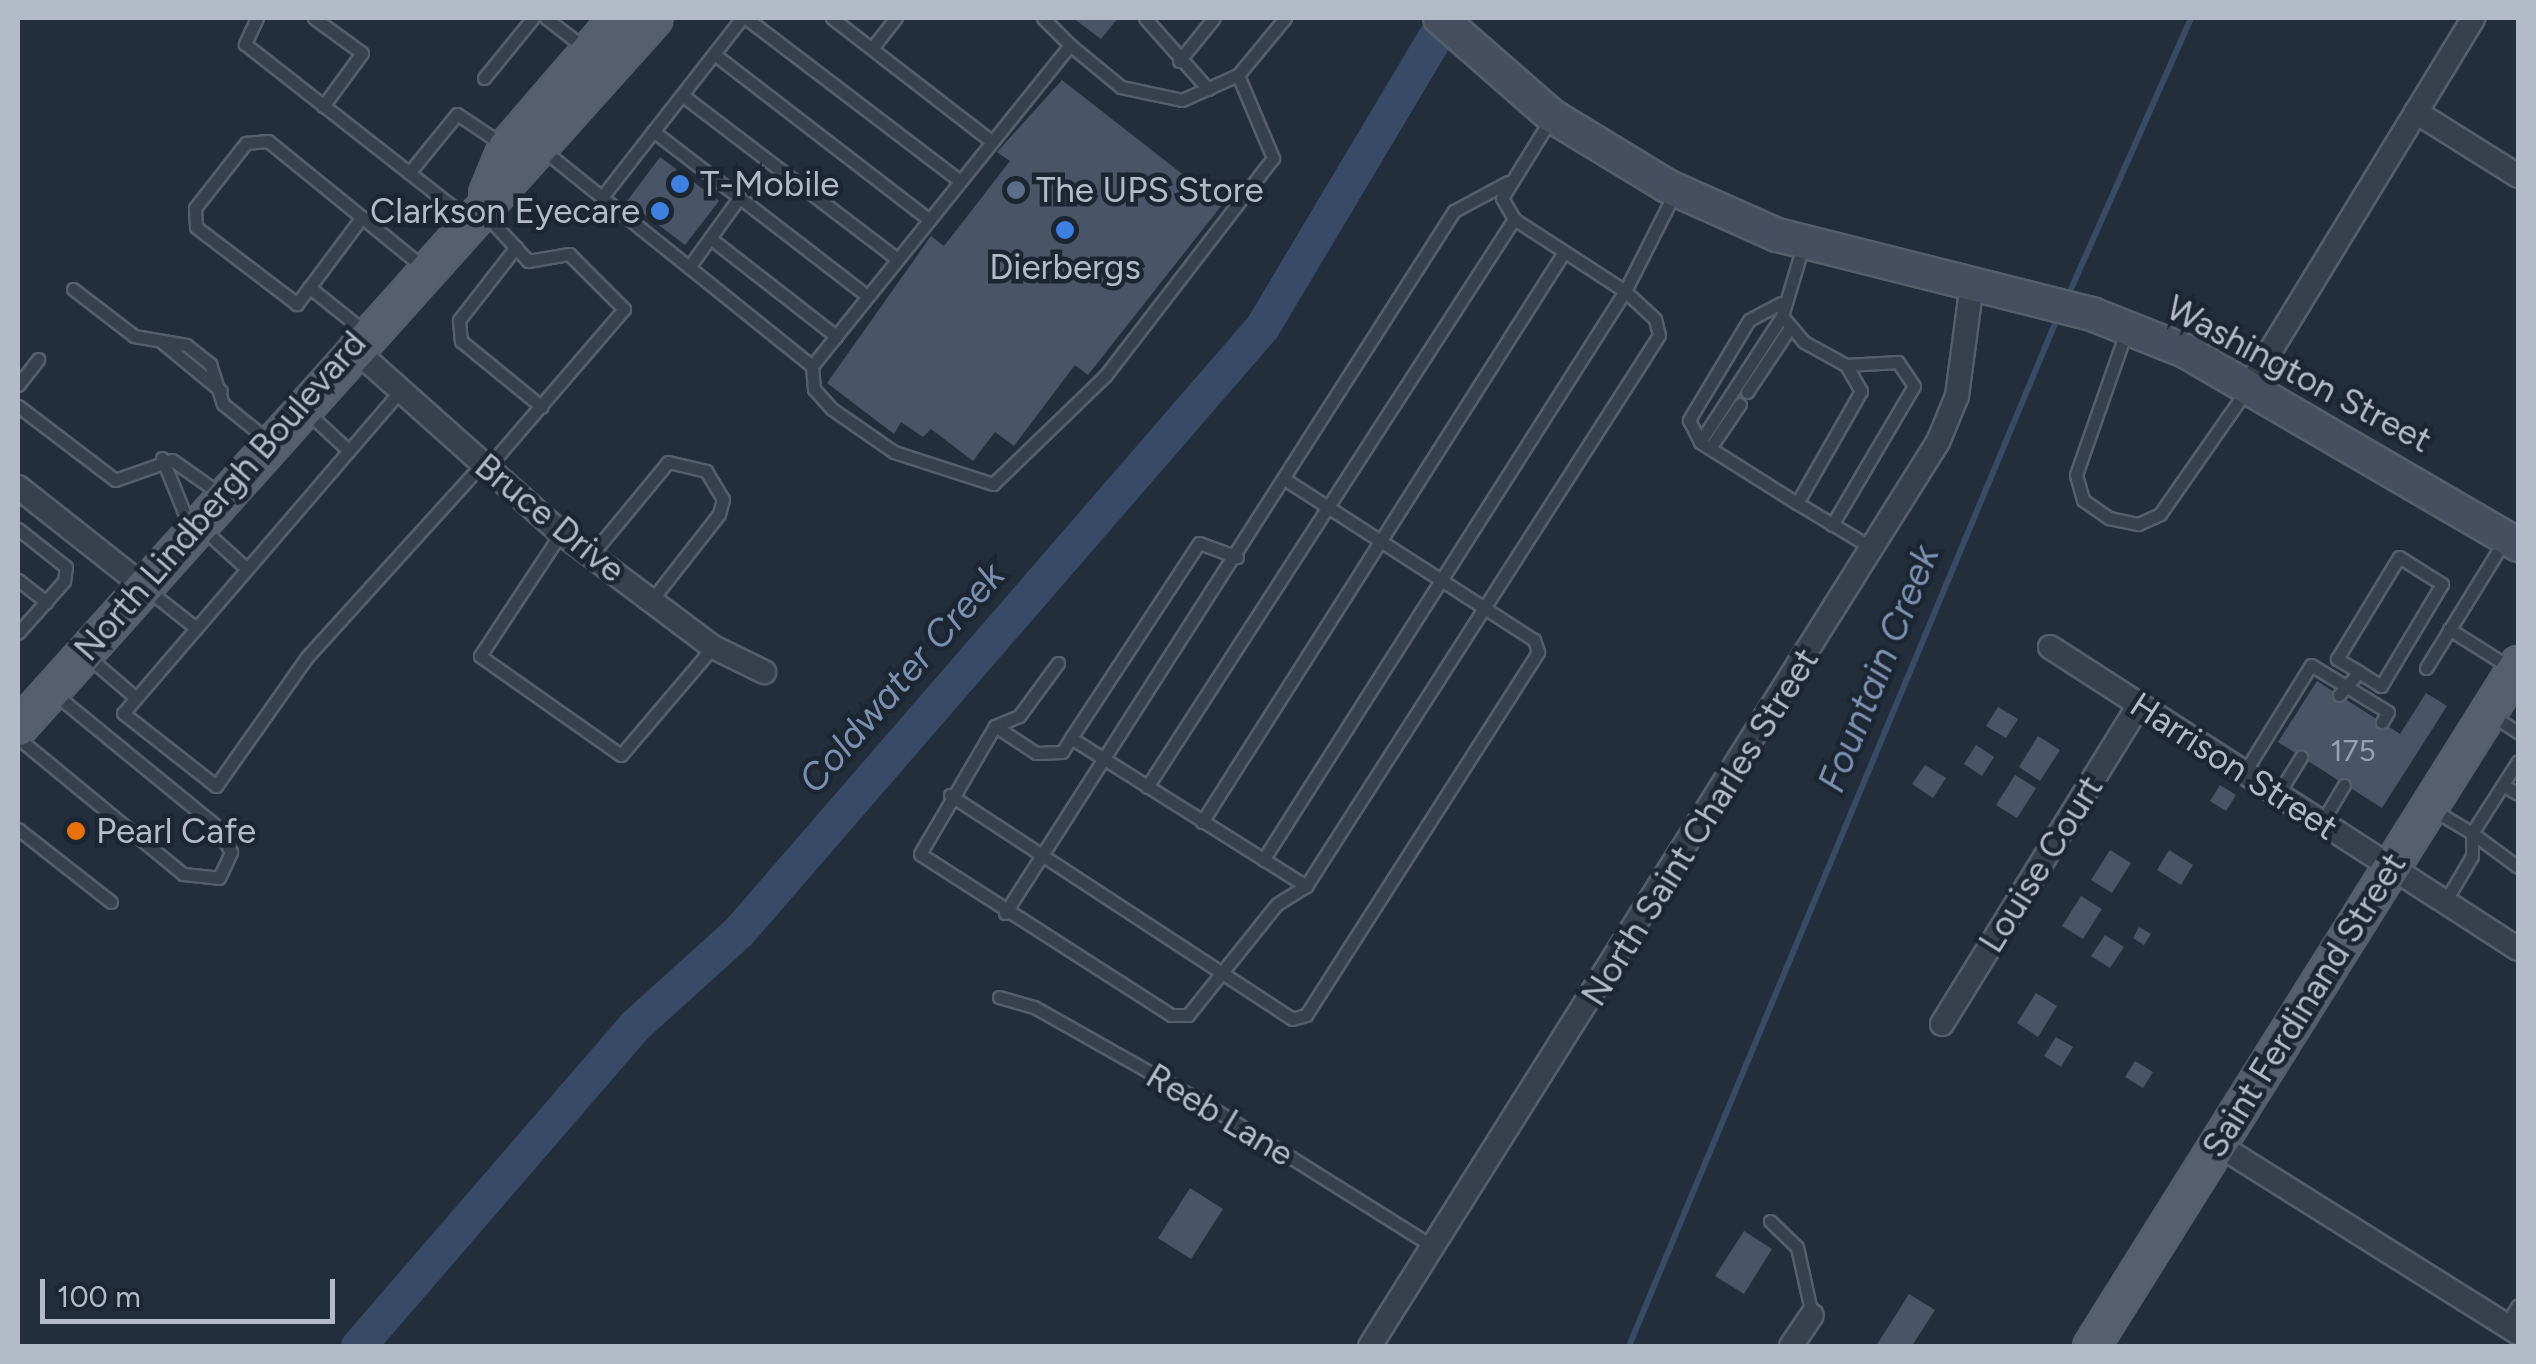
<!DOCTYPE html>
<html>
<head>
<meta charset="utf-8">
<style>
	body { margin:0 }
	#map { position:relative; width:2536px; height:1364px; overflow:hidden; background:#232e3d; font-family:Figtree,sans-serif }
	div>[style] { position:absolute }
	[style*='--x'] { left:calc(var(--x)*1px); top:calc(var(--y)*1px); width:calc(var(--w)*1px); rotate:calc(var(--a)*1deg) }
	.stream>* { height:6px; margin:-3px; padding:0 3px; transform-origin:3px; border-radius:3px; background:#394a66 }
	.river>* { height:35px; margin:-17.5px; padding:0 17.5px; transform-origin:17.5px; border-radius:17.5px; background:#394a66 }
	.building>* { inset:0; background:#495466 }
	.roads { filter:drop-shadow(2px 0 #555e6b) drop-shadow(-2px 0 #555e6b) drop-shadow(0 2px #555e6b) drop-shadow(0 -2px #555e6b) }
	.service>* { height:11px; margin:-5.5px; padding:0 5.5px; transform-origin:5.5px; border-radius:5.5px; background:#37404d }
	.minor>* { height:22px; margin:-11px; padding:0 11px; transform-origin:11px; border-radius:11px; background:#37404d }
	.secondary>* { height:32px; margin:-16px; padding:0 16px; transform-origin:16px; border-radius:16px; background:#454f60 }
	.primary>* { height:35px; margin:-17.5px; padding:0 17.5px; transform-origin:17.5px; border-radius:17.5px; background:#555f6d }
	.dots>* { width:28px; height:28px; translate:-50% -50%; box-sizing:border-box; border:5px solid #1c2532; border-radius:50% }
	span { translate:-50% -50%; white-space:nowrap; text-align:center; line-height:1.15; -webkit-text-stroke:9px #1c2532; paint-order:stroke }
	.number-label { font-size:30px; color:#98a1b0 }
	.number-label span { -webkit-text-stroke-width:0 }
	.poi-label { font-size:35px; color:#b3bbc8 }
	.left { translate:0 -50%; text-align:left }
	.right { translate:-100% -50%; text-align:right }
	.street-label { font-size:35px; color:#b3bbc8 }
	.water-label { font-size:38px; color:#7b90b0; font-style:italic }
	.frame { position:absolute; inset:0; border:20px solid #b3bbc8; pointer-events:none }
	.scale { position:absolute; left:40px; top:1279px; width:295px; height:45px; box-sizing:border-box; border:5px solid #b3bbc8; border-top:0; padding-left:12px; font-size:30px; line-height:35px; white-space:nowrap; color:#b3bbc8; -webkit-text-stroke:8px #1c2532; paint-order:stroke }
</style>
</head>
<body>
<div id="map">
	<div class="stream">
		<div style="--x:2067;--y:298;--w:306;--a:-66.1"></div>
		<div style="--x:1629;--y:1346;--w:1118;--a:-67.38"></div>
	</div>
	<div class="river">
		<div style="--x:358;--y:1346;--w:423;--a:-49.2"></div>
		<div style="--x:634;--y:1026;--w:142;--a:-42.1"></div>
		<div style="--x:739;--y:931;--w:799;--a:-49.11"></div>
		<div style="--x:1262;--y:327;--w:360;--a:-59.2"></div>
	</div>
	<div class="building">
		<div style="clip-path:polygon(1073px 18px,1118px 18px,1101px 39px)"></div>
		<div style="clip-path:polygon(1062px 80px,1222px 205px,1088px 375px,1075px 365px,1014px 446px,995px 432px,973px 461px,931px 429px,923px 437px,901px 422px,894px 434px,827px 383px,931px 236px,944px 246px,1010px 161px,997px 152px)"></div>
		<div style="clip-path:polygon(660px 157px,719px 201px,685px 245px,627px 201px)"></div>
		<div style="clip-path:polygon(2317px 681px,2400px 734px,2426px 693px,2447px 706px,2382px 808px,2278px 742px)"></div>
		<div style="clip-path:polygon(1998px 707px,2018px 719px,2006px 738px,1986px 726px)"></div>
		<div style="clip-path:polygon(2038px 736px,2060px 750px,2040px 781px,2019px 767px)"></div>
		<div style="clip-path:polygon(1976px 745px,1994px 757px,1982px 776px,1964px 764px)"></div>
		<div style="clip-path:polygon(1925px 765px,1946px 778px,1933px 798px,1912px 784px)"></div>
		<div style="clip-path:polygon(2015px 775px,2036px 788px,2017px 818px,1996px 805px)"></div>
		<div style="clip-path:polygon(2220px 785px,2236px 795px,2226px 811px,2210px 801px)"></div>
		<div style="clip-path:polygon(2110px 850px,2131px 863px,2112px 893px,2091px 880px)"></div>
		<div style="clip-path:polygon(2169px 850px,2193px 865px,2181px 885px,2157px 870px)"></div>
		<div style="clip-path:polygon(2081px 896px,2102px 909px,2083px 939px,2062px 926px)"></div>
		<div style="clip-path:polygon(2139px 927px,2151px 934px,2144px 945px,2133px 938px)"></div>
		<div style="clip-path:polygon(2105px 935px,2124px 947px,2110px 968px,2091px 956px)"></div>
		<div style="clip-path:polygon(2036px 993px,2057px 1006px,2038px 1037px,2017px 1023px)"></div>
		<div style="clip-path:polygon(2056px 1037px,2073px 1047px,2061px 1067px,2044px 1056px)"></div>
		<div style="clip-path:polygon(2135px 1061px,2153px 1072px,2143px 1088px,2125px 1077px)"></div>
		<div style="clip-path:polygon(1190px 1188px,1223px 1209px,1191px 1259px,1158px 1238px)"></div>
		<div style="clip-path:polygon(1744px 1231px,1772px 1249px,1744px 1294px,1715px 1276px)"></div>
		<div style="clip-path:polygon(1909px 1294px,1935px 1310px,1912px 1346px,1876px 1346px)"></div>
	</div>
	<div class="roads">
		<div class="service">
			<div style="--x:257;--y:18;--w:29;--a:115"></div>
			<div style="--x:245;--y:44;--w:281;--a:38.1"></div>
			<div style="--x:314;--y:18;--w:59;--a:36.1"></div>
			<div style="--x:362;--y:53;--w:66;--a:126.3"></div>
			<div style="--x:546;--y:18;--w:51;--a:37.8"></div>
			<div style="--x:746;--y:18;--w:268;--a:37.3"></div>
			<div style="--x:832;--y:18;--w:200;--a:37.7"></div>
			<div style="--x:1043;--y:18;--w:38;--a:45"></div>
			<div style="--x:1145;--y:18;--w:95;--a:48.4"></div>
			<div style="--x:873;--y:47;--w:37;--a:-52"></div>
			<div style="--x:714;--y:54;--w:270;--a:37.6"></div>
			<div style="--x:1179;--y:61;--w:55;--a:-50.9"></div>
			<div style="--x:484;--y:78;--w:77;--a:-50.8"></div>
			<div style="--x:682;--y:95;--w:270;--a:37.3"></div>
			<div style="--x:1552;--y:117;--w:95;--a:121.7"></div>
			<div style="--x:1502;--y:198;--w:24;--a:60"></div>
			<div style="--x:1514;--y:219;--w:132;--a:33"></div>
			<div style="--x:1625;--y:291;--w:109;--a:-63.2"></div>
			<div style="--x:653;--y:131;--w:270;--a:37.6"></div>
			<div style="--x:542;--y:149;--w:346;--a:38.8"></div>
			<div style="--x:812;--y:366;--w:412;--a:-51.2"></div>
			<div style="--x:1070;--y:45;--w:66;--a:39.5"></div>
			<div style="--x:1121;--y:87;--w:62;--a:12"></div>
			<div style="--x:1182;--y:100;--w:61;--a:-24.1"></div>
			<div style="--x:1238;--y:75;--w:74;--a:-50.5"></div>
			<div style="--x:409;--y:173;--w:76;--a:-50.9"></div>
			<div style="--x:457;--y:114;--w:54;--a:33.7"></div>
			<div style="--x:602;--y:197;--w:227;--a:-52"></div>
			<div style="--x:483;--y:212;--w:67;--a:47.4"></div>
			<div style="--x:528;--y:261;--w:42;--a:-9.7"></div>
			<div style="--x:569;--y:254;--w:78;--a:45"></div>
			<div style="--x:624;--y:309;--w:210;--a:130.7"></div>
			<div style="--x:362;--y:217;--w:109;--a:126.8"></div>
			<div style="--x:297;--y:304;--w:127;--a:-142.7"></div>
			<div style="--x:196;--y:227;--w:19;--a:-93"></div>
			<div style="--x:195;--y:208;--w:83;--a:-51.9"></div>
			<div style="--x:246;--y:143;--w:22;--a:-5"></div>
			<div style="--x:268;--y:141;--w:198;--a:39.1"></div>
			<div style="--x:710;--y:238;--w:160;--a:37.9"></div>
			<div style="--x:1803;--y:246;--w:73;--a:106.7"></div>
			<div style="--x:1782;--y:316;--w:34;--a:50"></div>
			<div style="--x:1804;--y:342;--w:48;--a:28.7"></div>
			<div style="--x:1846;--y:365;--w:30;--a:60"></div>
			<div style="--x:1861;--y:391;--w:129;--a:119.7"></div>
			<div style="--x:1797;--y:503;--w:87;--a:31"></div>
			<div style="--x:516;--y:247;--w:93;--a:128"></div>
			<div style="--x:459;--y:320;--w:21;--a:85"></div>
			<div style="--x:461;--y:341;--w:104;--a:39.2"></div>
			<div style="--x:689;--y:267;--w:85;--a:-54.1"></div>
			<div style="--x:309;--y:287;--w:70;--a:38.7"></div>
			<div style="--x:73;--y:289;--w:77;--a:37.6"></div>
			<div style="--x:134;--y:336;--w:53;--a:9.8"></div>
			<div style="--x:186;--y:345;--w:31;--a:38"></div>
			<div style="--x:210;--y:364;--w:42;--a:72"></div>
			<div style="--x:223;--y:404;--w:58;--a:38.7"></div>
			<div style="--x:1781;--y:303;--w:36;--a:152"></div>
			<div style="--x:1749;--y:320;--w:117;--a:121"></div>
			<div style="--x:1689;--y:420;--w:25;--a:63"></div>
			<div style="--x:1700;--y:442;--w:115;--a:32.2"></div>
			<div style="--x:2126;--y:332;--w:151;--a:109.3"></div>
			<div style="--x:2076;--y:475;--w:26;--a:74"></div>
			<div style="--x:2083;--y:500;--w:32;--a:35"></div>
			<div style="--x:2109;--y:518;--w:30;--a:12"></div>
			<div style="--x:2138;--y:524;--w:24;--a:-24"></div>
			<div style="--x:2160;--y:514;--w:149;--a:-55.1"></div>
			<div style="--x:163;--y:343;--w:75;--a:39.6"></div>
			<div style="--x:812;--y:366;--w:23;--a:85"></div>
			<div style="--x:814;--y:389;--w:27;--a:48"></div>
			<div style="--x:832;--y:409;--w:75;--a:34.7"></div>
			<div style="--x:894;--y:452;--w:104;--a:17.9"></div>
			<div style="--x:993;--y:484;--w:156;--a:-44"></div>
			<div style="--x:1105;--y:376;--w:275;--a:-52.4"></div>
			<div style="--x:1273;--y:158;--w:90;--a:-112.9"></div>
			<div style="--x:18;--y:385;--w:33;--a:-52"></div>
			<div style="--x:401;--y:390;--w:426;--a:130.7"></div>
			<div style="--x:123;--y:713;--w:118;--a:38.1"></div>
			<div style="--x:216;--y:786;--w:158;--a:-54.8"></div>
			<div style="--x:307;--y:657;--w:262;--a:-47.8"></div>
			<div style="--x:1747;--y:392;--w:76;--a:-56.3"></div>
			<div style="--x:18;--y:406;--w:122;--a:37.3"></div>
			<div style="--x:115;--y:480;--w:60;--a:-19.3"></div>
			<div style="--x:172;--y:460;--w:57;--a:35.1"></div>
			<div style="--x:307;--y:412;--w:57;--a:42.9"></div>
			<div style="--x:1700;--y:442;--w:150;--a:-56.9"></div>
			<div style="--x:1710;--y:448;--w:53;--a:-55.7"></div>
			<div style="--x:162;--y:458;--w:74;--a:67.9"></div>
			<div style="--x:1832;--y:525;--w:161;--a:-59.5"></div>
			<div style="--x:1914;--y:386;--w:29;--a:-124"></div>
			<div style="--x:1898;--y:362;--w:52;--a:176.7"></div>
			<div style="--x:18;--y:529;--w:61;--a:38.4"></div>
			<div style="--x:66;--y:567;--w:14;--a:98"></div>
			<div style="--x:64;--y:581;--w:69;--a:131.5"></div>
			<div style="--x:204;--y:530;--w:58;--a:42.2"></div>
			<div style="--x:561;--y:533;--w:147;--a:123.4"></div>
			<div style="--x:480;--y:656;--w:172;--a:35.1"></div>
			<div style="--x:621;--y:755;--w:142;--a:-49.6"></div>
			<div style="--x:592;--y:554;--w:119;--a:-50.4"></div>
			<div style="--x:668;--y:462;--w:39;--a:13"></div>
			<div style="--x:706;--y:471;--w:33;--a:59"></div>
			<div style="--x:723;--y:499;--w:16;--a:105"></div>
			<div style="--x:719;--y:514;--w:110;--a:128"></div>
			<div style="--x:1237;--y:557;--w:40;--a:-159.8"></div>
			<div style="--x:1199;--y:543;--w:233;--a:123.3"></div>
			<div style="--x:1071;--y:738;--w:278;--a:32.2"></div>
			<div style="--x:18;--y:580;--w:36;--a:38"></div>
			<div style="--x:149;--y:591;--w:60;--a:38.2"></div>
			<div style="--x:2449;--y:629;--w:71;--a:32.3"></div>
			<div style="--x:86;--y:655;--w:66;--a:40.7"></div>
			<div style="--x:1058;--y:663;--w:66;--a:126.3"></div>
			<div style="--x:1019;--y:716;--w:26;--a:157"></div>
			<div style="--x:995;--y:726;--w:148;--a:120.4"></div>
			<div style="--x:920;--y:854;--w:298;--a:32.7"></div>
			<div style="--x:1171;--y:1015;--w:17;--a:0"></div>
			<div style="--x:1188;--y:1015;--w:142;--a:-51.3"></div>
			<div style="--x:1277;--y:904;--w:34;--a:-32"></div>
			<div style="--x:1306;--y:886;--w:654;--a:-57.35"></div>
			<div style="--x:1659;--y:335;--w:16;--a:-104"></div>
			<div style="--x:1655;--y:319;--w:41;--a:-137"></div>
			<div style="--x:1625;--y:291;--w:674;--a:122.46"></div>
			<div style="--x:2426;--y:668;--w:149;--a:-58.4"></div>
			<div style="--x:2339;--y:695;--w:30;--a:-49"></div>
			<div style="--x:2359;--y:672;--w:26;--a:-149"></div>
			<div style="--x:2337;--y:659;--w:119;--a:-58.7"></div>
			<div style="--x:2399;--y:557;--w:51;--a:32.1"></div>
			<div style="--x:2442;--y:584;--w:119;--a:120.9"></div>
			<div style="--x:2381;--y:686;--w:26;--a:-148"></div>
			<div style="--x:2493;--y:716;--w:30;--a:33"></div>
			<div style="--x:995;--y:726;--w:49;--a:33.4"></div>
			<div style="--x:1036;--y:753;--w:26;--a:-2"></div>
			<div style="--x:1062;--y:752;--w:17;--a:-57"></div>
			<div style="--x:18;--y:738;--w:214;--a:39.5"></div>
			<div style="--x:183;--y:874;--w:36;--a:6"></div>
			<div style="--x:219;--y:878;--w:29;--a:-65"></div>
			<div style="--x:231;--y:852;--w:31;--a:-121"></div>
			<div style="--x:215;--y:825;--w:207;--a:-140.7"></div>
			<div style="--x:2244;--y:773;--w:127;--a:-58.2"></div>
			<div style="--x:2311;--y:665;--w:90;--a:31.4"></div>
			<div style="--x:2388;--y:712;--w:12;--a:121"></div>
			<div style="--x:2503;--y:785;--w:17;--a:31"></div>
			<div style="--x:1147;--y:787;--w:676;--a:-57.13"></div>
			<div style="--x:2278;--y:794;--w:44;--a:-58.1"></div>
			<div style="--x:950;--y:795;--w:409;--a:33.2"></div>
			<div style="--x:1292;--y:1019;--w:15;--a:-16"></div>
			<div style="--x:1306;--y:1015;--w:431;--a:-57.4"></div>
			<div style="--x:1538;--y:652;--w:13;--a:-108"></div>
			<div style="--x:1534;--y:640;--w:294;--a:-147.2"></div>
			<div style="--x:2432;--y:809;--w:47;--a:31"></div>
			<div style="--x:2472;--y:833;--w:85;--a:-57.4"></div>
			<div style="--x:1202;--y:822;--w:675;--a:-57.58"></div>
			<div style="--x:2322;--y:822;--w:43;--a:-59.3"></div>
			<div style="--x:18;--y:829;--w:118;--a:38.1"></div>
			<div style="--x:2472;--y:833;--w:57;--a:36.5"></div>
			<div style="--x:2445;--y:902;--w:53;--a:-59.6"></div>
			<div style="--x:2472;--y:856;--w:23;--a:-90"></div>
			<div style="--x:1005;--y:913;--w:833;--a:-57.4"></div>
			<div style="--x:1454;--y:211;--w:61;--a:-28.2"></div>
			<div style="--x:999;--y:997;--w:36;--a:16"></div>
			<div style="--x:1034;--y:1007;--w:192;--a:29.4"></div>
			<div style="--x:1201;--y:1101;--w:273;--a:32.1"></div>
			<div style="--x:1770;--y:1221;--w:37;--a:44"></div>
			<div style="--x:1797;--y:1247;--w:70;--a:77.6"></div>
			<div style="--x:2506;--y:1325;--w:23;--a:-59"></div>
		</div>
		<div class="minor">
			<div style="--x:2416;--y:112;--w:120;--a:32.1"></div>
			<div style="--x:351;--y:346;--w:281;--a:41.7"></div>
			<div style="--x:561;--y:533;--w:190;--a:36.9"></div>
			<div style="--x:713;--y:647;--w:57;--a:26.1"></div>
			<div style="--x:2249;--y:386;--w:431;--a:-58.6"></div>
			<div style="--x:18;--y:487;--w:158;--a:38.3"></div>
			<div style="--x:2050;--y:647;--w:557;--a:32.83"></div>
			<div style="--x:1942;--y:1024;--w:375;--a:-58.3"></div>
			<div style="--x:2217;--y:1144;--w:355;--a:32.1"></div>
			<div style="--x:1370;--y:1346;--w:1068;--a:-57.86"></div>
			<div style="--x:1938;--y:442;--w:50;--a:-67.6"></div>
			<div style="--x:1957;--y:396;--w:113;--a:-82.4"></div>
			<div style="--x:1791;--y:1346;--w:37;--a:-56"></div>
		</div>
		<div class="secondary">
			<div style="--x:1440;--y:18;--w:149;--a:41.2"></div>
			<div style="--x:1552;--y:116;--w:135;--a:31.3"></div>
			<div style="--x:1667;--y:186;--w:120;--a:24"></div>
			<div style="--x:1777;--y:235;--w:325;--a:14.1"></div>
			<div style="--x:2092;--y:314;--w:100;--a:21.7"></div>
			<div style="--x:2185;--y:351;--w:385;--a:30.2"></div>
		</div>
		<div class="primary">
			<div style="--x:487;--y:193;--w:50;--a:-67.6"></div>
			<div style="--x:506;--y:147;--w:170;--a:-49.3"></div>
			<div style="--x:18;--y:727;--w:952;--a:-48.11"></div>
			<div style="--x:2091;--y:1346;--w:805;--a:-57.95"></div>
		</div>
	</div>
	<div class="dots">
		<div style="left:680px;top:184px;background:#3f7fe0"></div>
		<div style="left:1016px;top:190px;background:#5c6f8a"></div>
		<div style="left:660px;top:211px;background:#3f7fe0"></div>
		<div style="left:1065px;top:230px;background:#3f7fe0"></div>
		<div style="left:76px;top:831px;background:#e8710a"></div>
	</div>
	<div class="number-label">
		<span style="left:2353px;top:751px">175</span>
	</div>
	<div class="poi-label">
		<span class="left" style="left:700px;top:184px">T-Mobile</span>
		<span class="left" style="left:1036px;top:190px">The UPS Store</span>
		<span class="right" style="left:640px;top:211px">Clarkson Eyecare</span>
		<span style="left:1065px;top:267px">Dierbergs</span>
		<span class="left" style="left:96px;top:831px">Pearl Cafe</span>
	</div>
	<div class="street-label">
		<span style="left:2299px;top:374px;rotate:28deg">Washington Street</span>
		<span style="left:220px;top:496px;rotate:-49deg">North Lindbergh Boulevard</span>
		<span style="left:550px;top:518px;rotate:39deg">Bruce Drive</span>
		<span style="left:2234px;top:766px;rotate:33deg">Harrison Street</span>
		<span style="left:1700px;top:827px;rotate:-58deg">North Saint Charles Street</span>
		<span style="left:2041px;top:864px;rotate:-58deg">Louise Court</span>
		<span style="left:2304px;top:1005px;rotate:-58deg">Saint Ferdinand Street</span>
		<span style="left:1220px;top:1115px;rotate:31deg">Reeb Lane</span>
	</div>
	<div class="water-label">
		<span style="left:1879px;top:669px;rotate:-68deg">Fountain Creek</span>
		<span style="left:902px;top:678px;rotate:-49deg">Coldwater Creek</span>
	</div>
	<div class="frame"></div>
	<div class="scale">100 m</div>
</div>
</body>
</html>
